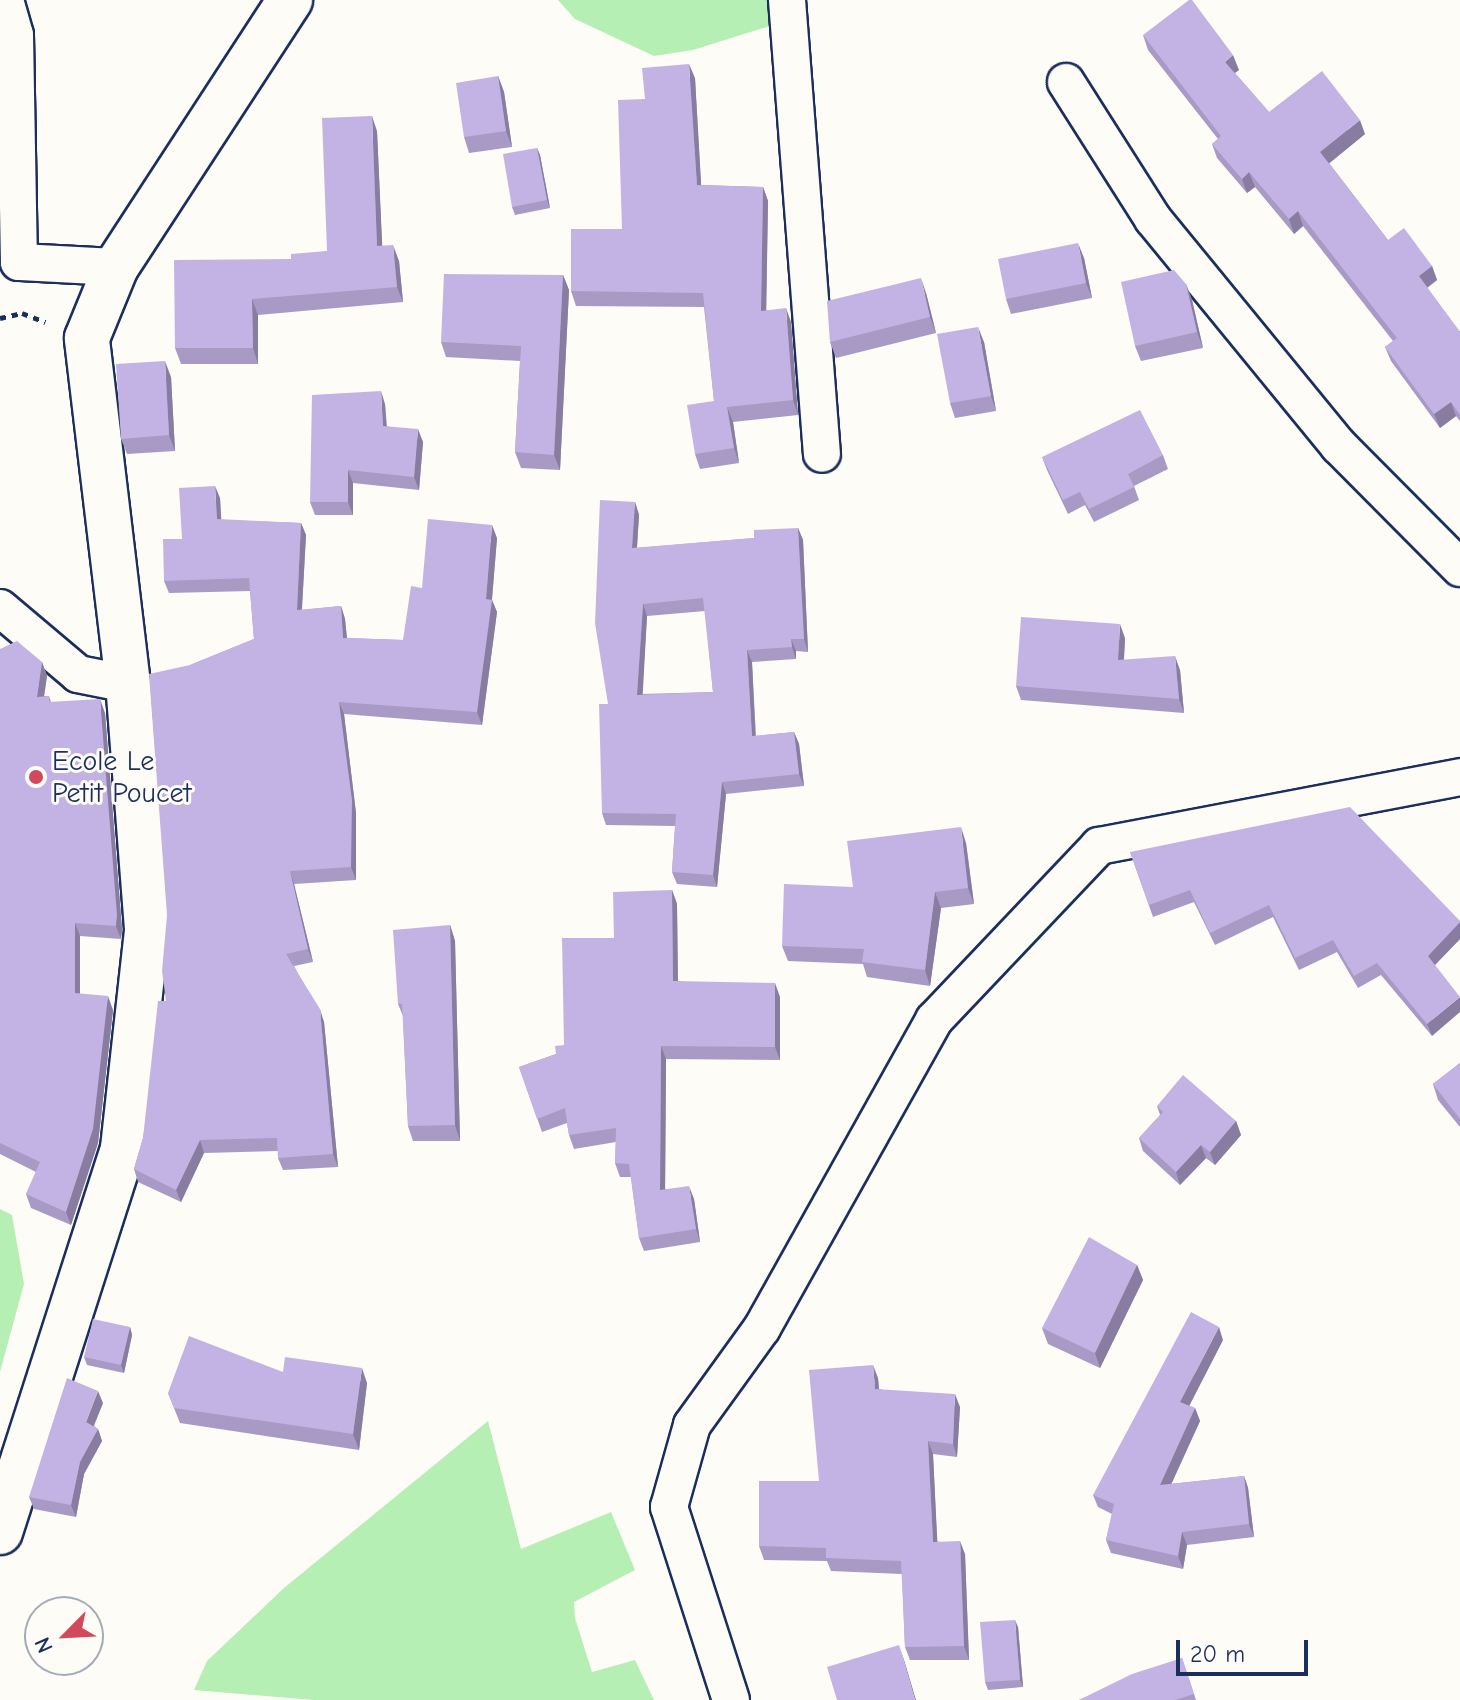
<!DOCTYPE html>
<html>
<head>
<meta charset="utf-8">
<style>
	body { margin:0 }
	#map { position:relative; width:1460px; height:1700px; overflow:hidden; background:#fdfcf7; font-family:"Comic Neue",sans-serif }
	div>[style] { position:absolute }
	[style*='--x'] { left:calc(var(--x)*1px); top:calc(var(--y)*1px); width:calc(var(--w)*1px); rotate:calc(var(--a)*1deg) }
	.green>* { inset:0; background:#b6efb3 }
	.path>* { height:5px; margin-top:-2.5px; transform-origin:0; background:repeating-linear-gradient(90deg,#1b2f5e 0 6px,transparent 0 12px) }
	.roads { filter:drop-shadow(2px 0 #1b2f5e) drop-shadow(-2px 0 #1b2f5e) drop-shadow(0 2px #1b2f5e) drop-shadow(0 -2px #1b2f5e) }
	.street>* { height:36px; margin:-18px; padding:0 18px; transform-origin:18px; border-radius:18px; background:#fdfcf7 }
	.secondary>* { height:44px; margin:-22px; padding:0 22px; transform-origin:22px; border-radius:22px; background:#fdfcf7 }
	.wall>* { inset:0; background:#a89ac4 }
	.shaded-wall>* { inset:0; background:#887da0 }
	.building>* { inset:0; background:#c3b3e4 }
	.dots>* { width:22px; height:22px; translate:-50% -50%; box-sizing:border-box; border:4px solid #fdfcf7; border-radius:50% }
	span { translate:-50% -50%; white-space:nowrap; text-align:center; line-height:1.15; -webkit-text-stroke:6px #fdfcf7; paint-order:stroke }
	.poi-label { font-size:28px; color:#1b2f5e }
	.left { translate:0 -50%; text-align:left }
	.north { position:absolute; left:24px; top:1596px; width:80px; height:80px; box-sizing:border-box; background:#fdfcf7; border:2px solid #a3aaba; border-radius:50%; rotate:246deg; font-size:22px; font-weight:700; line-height:32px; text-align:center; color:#1b2f5e }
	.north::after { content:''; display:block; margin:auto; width:28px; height:36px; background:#d1495b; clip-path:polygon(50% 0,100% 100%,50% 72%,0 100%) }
	.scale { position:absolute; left:1176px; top:1640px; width:132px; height:36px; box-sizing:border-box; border:4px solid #1b2f5e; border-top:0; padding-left:10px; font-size:24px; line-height:28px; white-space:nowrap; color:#1b2f5e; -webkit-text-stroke:6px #fdfcf7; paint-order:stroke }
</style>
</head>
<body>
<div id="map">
	<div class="green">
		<div style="clip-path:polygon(558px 0,787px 0,789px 20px,693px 50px,654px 56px,575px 19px)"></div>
		<div style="clip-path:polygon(0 1209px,12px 1215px,24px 1284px,0 1372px)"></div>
		<div style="clip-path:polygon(488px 1421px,521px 1549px,611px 1512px,635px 1570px,574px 1602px,575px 1618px,592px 1672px,635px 1660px,654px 1700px,314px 1700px,194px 1690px,207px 1661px,284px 1588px)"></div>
	</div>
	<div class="path">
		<div style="--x:0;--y:318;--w:23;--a:-13"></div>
		<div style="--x:22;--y:313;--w:25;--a:21"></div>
	</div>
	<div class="roads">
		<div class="street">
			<div style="--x:5;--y:0;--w:36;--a:74"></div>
			<div style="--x:15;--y:35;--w:227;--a:89"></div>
			<div style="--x:19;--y:262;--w:97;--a:3"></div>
			<div style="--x:787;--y:0;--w:455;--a:85.6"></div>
			<div style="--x:1066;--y:82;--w:162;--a:57.6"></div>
			<div style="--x:1153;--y:219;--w:293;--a:50.7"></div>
			<div style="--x:1339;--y:446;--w:172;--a:45.2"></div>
			<div style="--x:0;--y:608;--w:102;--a:40.2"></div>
			<div style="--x:78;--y:674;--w:51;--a:11.3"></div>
			<div style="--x:731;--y:1700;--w:203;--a:-107.8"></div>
			<div style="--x:669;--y:1507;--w:85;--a:-74.3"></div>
			<div style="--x:692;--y:1425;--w:120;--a:-54.2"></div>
			<div style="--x:762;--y:1328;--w:353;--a:-60.8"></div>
			<div style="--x:934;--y:1020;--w:240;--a:-46.5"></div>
			<div style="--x:1099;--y:846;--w:368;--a:-10.8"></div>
		</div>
		<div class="secondary">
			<div style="--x:0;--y:1532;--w:403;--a:-72.2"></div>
			<div style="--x:123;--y:1148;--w:220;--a:-83.7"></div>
			<div style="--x:147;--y:929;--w:246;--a:-94.4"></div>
			<div style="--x:128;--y:684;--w:348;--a:-96.8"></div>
			<div style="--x:87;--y:338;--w:77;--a:-67.8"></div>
			<div style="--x:116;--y:267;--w:319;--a:-56.9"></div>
		</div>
	</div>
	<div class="wall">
		<div style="clip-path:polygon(1143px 35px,1239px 70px,1235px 73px,1269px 112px,1365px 134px,1329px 163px,1388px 240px,1432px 266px,1437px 280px,1427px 288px,1460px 332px,1460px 421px,1456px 416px,1440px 428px,1391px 361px,1385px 347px,1393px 341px,1303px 226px,1294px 234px,1255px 187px,1247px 193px,1217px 158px,1212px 144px,1218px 139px,1148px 50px)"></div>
		<div style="clip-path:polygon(498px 76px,504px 92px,512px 147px,469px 153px,464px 137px)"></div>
		<div style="clip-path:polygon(695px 78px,701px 185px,763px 187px,768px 201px,766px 310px,791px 322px,798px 415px,733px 422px,739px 463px,700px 469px,695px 454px,714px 401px,704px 307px,576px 306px,571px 291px,622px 229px,645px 99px)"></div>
		<div style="clip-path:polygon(377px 131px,382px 246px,399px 261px,403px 302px,258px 315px,258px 364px,181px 364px,175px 348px,291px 259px,327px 251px)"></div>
		<div style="clip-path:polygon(537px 148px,540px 155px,550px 208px,515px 215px,512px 207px)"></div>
		<div style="clip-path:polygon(1084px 258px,1092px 298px,1011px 314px,1006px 299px)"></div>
		<div style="clip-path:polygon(563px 275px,569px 290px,560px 470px,521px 468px,515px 452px,520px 361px,446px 357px,441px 342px)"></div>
		<div style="clip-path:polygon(1186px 284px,1192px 300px,1203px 348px,1141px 361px,1135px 346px)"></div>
		<div style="clip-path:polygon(926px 293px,936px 333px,836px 358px,830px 342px)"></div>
		<div style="clip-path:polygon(984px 342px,996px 411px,955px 418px,950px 403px)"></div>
		<div style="clip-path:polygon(171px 377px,175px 451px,127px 454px,121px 439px)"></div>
		<div style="clip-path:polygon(385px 404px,387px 426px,423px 442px,419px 490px,353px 483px,353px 515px,315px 515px,310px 502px)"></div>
		<div style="clip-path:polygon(1163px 455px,1168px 469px,1134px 486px,1139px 500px,1094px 522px,1085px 505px,1068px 514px,1047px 470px,1042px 457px)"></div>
		<div style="clip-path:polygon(220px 498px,221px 520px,301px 523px,306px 535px,302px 610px,341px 606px,345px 619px,347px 638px,403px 640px,422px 588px,497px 538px,492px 600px,497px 612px,482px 725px,344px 714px,356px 813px,356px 880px,294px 884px,313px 962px,294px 966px,324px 1022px,338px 1167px,283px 1170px,278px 1158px,278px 1151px,204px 1153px,181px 1202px,138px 1182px,134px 1169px,143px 1138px,166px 1001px,190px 665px,254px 639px,250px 591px,169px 593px,164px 581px,182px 539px)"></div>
		<div style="clip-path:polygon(evenodd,635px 502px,639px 515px,637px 548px,754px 538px,798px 528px,803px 540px,808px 652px,796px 651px,796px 659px,752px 662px,756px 736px,794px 732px,799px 744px,804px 786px,726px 794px,717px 887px,677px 884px,672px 872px,675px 826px,606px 825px,602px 813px,608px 704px,635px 502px,705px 611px,713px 692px,642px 694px,647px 616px,705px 611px)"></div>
		<div style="clip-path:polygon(1125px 638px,1124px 660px,1180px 670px,1184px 713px,1021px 700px,1016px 686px)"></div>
		<div style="clip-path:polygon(0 649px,42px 662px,47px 676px,44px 696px,49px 696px,51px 702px,105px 713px,122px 929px,121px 939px,80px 936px,80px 994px,113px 1010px,98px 1143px,71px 1225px,31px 1208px,26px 1194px,36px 1172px,0 1154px)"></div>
		<div style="clip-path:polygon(966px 843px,974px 904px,941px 908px,930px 986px,867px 977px,863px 964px,788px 961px,782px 946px,853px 887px)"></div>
		<div style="clip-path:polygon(1130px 852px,1460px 921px,1460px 939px,1435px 965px,1432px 1036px,1381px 975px,1358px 988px,1337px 952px,1299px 970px,1273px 917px,1215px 945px,1194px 902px,1153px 917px)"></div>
		<div style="clip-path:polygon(672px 890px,677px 904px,678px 981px,780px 997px,780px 1060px,666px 1059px,665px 1189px,694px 1199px,700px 1242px,644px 1251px,639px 1238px,631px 1177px,620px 1177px,615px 1163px,616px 1142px,574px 1149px,569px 1135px,567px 1123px,542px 1132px,519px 1067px,556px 1054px,564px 1045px,614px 938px)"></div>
		<div style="clip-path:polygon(450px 925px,455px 941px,460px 1141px,413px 1141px,408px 1126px,403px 1016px,398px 1004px)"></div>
		<div style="clip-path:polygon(1460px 1063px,1460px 1127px,1438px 1100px,1433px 1084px)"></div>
		<div style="clip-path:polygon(1157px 1106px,1236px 1121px,1241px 1135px,1215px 1165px,1206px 1158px,1180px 1185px,1143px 1151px,1139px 1138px,1160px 1115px)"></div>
		<div style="clip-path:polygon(1137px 1265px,1143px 1280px,1100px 1368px,1048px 1344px,1042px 1328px)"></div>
		<div style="clip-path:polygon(130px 1327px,132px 1335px,124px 1373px,87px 1365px,84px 1357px)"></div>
		<div style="clip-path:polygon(1223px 1340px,1189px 1406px,1195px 1408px,1200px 1421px,1171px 1484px,1244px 1476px,1248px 1488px,1254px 1537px,1187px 1545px,1183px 1569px,1111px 1553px,1106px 1540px,1112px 1514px,1098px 1507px,1093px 1495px)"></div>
		<div style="clip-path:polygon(283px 1372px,367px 1383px,359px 1450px,180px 1423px,168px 1393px)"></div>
		<div style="clip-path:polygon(878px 1378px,879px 1389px,960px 1407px,957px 1457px,933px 1454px,937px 1541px,965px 1554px,969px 1660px,910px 1660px,905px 1647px,902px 1574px,831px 1571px,827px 1561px,764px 1560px,759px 1546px,819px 1481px)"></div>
		<div style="clip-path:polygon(103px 1403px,94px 1426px,98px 1429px,102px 1441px,84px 1474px,76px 1517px,34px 1509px,29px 1497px)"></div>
		<div style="clip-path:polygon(1018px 1627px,1023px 1687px,988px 1690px,985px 1682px)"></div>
		<div style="clip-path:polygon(1182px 1658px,1196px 1700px,1079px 1700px)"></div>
	</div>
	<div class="shaded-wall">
		<div style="clip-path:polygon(1233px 55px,1239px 70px,1230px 76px,1225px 62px)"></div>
		<div style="clip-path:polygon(689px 64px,695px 78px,702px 200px,697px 185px)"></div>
		<div style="clip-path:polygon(498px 76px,504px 92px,512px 147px,506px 131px)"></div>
		<div style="clip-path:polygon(372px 116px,377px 131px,383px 262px,377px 246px)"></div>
		<div style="clip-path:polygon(1360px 120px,1365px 134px,1326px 166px,1320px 152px)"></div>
		<div style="clip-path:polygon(537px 148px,540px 155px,550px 208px,547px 200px)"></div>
		<div style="clip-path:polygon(1249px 172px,1255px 187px,1247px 193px,1242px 179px)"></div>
		<div style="clip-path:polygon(763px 187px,768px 201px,766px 325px,761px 311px)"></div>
		<div style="clip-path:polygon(1298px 211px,1303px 226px,1294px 234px,1289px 219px)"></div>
		<div style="clip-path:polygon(1078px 243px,1084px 258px,1092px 298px,1086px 283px)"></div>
		<div style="clip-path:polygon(393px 245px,399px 261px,403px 302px,397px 287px)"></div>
		<div style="clip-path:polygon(1432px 266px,1437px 280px,1424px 290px,1419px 276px)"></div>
		<div style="clip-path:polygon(563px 275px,569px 290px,560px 470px,554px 455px)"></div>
		<div style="clip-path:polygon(921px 278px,926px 293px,936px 333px,930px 317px)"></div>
		<div style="clip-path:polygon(1186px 284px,1192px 300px,1203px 348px,1197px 332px)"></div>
		<div style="clip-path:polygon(252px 299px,258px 315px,258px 364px,253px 348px)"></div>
		<div style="clip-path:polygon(786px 308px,791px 322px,798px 415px,793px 400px)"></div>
		<div style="clip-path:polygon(978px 327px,984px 342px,996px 411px,991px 396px)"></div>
		<div style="clip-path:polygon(165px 361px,171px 377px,175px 451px,169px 435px)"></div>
		<div style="clip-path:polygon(381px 391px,385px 404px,387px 439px,383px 426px)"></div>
		<div style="clip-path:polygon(1451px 402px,1456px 416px,1440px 428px,1434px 414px)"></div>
		<div style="clip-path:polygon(727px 407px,733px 422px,739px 463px,734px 448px)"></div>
		<div style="clip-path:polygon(418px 429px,423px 442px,419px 490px,414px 477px)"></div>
		<div style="clip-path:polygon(348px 470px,353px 483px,353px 515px,348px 502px)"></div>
		<div style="clip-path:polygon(215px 486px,220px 498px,222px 532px,217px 519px)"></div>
		<div style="clip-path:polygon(635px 502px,639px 515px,636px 561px,632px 548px)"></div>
		<div style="clip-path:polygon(301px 523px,306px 535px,301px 623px,297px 610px)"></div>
		<div style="clip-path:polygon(492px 525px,497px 538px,491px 610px,492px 600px,497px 612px,482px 725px,477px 712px)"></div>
		<div style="clip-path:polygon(798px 528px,803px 540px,808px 652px,804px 639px)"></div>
		<div style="clip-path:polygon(643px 604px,647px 616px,642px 707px,637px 695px)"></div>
		<div style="clip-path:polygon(341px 606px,345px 619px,348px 651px,343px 638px)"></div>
		<div style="clip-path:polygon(1120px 624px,1125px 638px,1123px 674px,1118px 660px)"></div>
		<div style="clip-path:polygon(791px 639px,796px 651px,796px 659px,792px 647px)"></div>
		<div style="clip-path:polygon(747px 650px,752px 662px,756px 749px,752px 736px)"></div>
		<div style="clip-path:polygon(1175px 656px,1180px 670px,1184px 713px,1179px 699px)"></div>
		<div style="clip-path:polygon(42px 662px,47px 676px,42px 710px,37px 697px)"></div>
		<div style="clip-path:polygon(100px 699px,105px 713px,122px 929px,121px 939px,116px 926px)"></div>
		<div style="clip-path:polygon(339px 702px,344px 714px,356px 813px,356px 880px,351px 867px)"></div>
		<div style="clip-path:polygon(794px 732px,799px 744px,804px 786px,799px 774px)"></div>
		<div style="clip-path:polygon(722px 782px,726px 794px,717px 887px,713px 875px)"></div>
		<div style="clip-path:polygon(961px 827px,966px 843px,974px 904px,968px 888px)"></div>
		<div style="clip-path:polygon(290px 871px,294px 884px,313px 962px,308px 949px)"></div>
		<div style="clip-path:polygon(672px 890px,677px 904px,678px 995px,673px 981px)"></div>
		<div style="clip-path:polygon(935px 892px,941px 908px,930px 986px,925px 970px)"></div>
		<div style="clip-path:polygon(1460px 922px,1460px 939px,1432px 968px,1428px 956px)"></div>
		<div style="clip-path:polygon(75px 923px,80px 936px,80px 1007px,75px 993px)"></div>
		<div style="clip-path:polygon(450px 925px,455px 941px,460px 1141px,455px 1125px)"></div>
		<div style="clip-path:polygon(775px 983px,780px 997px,780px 1060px,775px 1047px)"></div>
		<div style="clip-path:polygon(108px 996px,113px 1010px,98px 1143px,71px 1225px,66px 1212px)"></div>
		<div style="clip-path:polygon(1460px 997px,1460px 1012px,1432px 1036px,1427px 1024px)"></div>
		<div style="clip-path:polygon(320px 1009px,324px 1022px,338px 1167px,333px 1154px)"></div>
		<div style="clip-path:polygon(661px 1046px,666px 1059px,665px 1204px,660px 1190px)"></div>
		<div style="clip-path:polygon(1236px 1121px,1241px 1135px,1215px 1165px,1210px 1152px)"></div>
		<div style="clip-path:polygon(200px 1140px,204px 1153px,181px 1202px,176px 1190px)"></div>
		<div style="clip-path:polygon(1201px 1145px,1206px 1158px,1180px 1185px,1176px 1172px)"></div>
		<div style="clip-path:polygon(689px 1186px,694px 1199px,700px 1242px,696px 1229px)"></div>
		<div style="clip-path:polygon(1137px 1265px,1143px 1280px,1100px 1368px,1095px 1353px)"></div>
		<div style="clip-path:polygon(130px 1327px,132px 1335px,124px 1373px,121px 1365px)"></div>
		<div style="clip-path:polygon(1219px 1327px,1223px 1340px,1185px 1414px,1180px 1402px)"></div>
		<div style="clip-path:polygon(873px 1365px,878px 1378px,880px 1402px,875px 1389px)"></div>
		<div style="clip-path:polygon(362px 1368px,367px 1383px,359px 1450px,353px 1434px)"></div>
		<div style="clip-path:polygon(98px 1391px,103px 1403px,90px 1434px,86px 1422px)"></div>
		<div style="clip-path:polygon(955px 1394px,960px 1407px,957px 1457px,953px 1444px)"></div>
		<div style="clip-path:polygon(1195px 1408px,1200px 1421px,1165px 1498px,1160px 1485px)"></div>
		<div style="clip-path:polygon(98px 1429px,102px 1441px,84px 1474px,76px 1517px,71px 1505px,80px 1462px)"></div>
		<div style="clip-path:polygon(928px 1441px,933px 1454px,938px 1555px,933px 1542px)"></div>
		<div style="clip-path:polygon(1244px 1476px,1248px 1488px,1254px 1537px,1249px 1524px)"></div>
		<div style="clip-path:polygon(1182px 1532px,1187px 1545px,1183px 1569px,1178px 1556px)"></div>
		<div style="clip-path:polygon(960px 1541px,965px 1554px,969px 1660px,964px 1646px)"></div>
		<div style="clip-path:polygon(1015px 1620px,1018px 1627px,1023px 1687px,1020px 1680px)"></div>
		<div style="clip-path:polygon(899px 1645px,905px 1663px,916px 1700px,915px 1700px)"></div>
	</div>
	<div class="building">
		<div style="clip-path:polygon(1189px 0,1192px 0,1233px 55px,1225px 62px,1269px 112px,1322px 71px,1360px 120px,1320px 152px,1388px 240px,1404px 228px,1432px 266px,1419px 276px,1460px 332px,1460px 415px,1451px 402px,1434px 414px,1385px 347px,1397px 338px,1298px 211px,1289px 219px,1249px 172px,1242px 179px,1212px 144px,1221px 136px,1143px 35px)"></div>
		<div style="clip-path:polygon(689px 64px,697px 185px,763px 187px,761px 311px,786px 308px,793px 400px,727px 407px,734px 448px,695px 454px,687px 405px,714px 401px,703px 293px,571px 291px,571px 229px,622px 229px,618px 100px,645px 99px,642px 68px)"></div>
		<div style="clip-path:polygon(498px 76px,506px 131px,464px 137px,456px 83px)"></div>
		<div style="clip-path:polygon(372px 116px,377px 246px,393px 245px,397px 287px,252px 299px,253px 348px,175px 348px,174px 260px,291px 259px,291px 254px,327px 251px,322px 118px)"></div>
		<div style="clip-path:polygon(537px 148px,547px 200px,512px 207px,503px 154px)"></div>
		<div style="clip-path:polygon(1078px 243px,1086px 283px,1006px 299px,998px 259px)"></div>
		<div style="clip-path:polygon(1174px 270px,1186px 284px,1197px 332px,1135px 346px,1121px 282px)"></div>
		<div style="clip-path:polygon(444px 274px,563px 275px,554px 455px,515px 452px,521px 346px,441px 342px)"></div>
		<div style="clip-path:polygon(921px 278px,930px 317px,830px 342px,827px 301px)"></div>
		<div style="clip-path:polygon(978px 327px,991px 396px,950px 403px,937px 334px)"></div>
		<div style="clip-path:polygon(165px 361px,169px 435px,121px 439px,116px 364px)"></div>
		<div style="clip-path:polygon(381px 391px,383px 426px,418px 429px,414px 477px,348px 470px,348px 502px,310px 502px,312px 395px)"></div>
		<div style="clip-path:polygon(1140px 410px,1163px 455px,1128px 474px,1134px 487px,1089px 509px,1080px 492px,1063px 500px,1042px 457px)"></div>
		<div style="clip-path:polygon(215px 486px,217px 519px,301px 523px,297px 610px,341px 606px,343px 638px,403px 640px,411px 586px,422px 588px,428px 519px,492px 525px,486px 599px,492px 600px,477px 712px,339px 702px,352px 800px,351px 867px,290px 871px,308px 949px,286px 954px,320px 1009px,333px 1154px,278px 1158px,277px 1138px,200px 1140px,176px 1190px,134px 1169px,143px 1138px,158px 1001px,166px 1001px,162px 971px,167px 915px,149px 674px,190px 665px,254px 639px,249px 578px,164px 581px,163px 539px,182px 539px,179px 488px)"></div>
		<div style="clip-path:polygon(evenodd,600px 500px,635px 502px,632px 548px,754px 538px,754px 530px,798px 528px,804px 639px,791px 639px,792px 647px,747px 650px,752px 736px,794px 732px,799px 774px,722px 782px,713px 875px,672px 872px,676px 814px,602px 813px,599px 704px,608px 704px,595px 623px,600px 500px,703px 598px,713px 692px,637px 695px,643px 604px,703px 598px)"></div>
		<div style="clip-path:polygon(1021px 617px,1120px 624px,1118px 660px,1175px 656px,1179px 699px,1016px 686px)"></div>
		<div style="clip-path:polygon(17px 641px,42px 662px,37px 697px,49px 696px,49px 702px,100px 699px,117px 915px,116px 926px,75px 923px,75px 993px,108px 996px,93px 1129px,66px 1212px,26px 1194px,40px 1162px,0 1143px,0 649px)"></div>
		<div style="clip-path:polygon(1350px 807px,1460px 921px,1460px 922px,1428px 956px,1460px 997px,1427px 1024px,1377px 963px,1354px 976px,1333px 940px,1295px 958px,1269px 905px,1210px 933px,1190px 890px,1149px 905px,1130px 852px)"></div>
		<div style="clip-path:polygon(961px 827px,968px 888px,935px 892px,925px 970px,862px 962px,864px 949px,782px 946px,784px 884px,853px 887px,847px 841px)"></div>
		<div style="clip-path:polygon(672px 890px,673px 981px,775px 983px,775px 1047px,661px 1046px,660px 1190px,689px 1186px,696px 1229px,639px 1238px,629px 1164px,615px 1163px,616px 1128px,569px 1135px,565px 1108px,537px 1119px,519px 1067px,556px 1054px,555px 1046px,564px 1045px,562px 938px,614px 938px,613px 892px)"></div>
		<div style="clip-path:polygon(450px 925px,455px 1125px,408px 1126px,402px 1004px,398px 1004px,393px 930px)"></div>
		<div style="clip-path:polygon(1460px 1063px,1460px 1119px,1433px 1084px)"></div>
		<div style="clip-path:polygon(1183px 1075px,1236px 1121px,1210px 1152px,1201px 1145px,1176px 1172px,1139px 1138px,1163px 1112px,1157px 1106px)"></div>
		<div style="clip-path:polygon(1089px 1237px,1137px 1265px,1095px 1353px,1042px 1328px)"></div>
		<div style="clip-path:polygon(1191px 1312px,1219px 1327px,1180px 1402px,1195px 1408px,1160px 1485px,1244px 1476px,1249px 1524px,1182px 1532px,1178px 1556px,1106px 1540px,1114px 1504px,1093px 1495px)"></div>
		<div style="clip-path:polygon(93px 1319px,130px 1327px,121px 1365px,84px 1357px)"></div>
		<div style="clip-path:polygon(189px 1336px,283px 1372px,285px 1357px,362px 1368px,353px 1434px,174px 1408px,168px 1393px)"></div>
		<div style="clip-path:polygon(873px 1365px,875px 1389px,955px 1394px,953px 1444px,928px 1441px,933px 1542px,960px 1541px,964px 1646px,905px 1647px,901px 1561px,826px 1558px,826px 1548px,759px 1546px,759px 1481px,819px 1481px,809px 1370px)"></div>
		<div style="clip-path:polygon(67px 1378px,98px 1391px,86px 1422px,98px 1429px,80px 1462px,71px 1505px,29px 1497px)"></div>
		<div style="clip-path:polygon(1015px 1620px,1020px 1680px,985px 1682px,980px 1622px)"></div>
		<div style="clip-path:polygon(899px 1645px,915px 1700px,837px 1700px,827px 1667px)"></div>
		<div style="clip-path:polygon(1182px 1658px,1194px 1694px,1175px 1700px,1079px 1700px,1132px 1674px)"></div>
	</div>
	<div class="dots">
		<div style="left:36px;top:777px;background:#d1495b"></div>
	</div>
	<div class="poi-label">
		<span class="left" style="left:52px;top:777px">Ecole Le<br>Petit Poucet</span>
	</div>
	<div class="north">N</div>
	<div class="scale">20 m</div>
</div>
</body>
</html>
